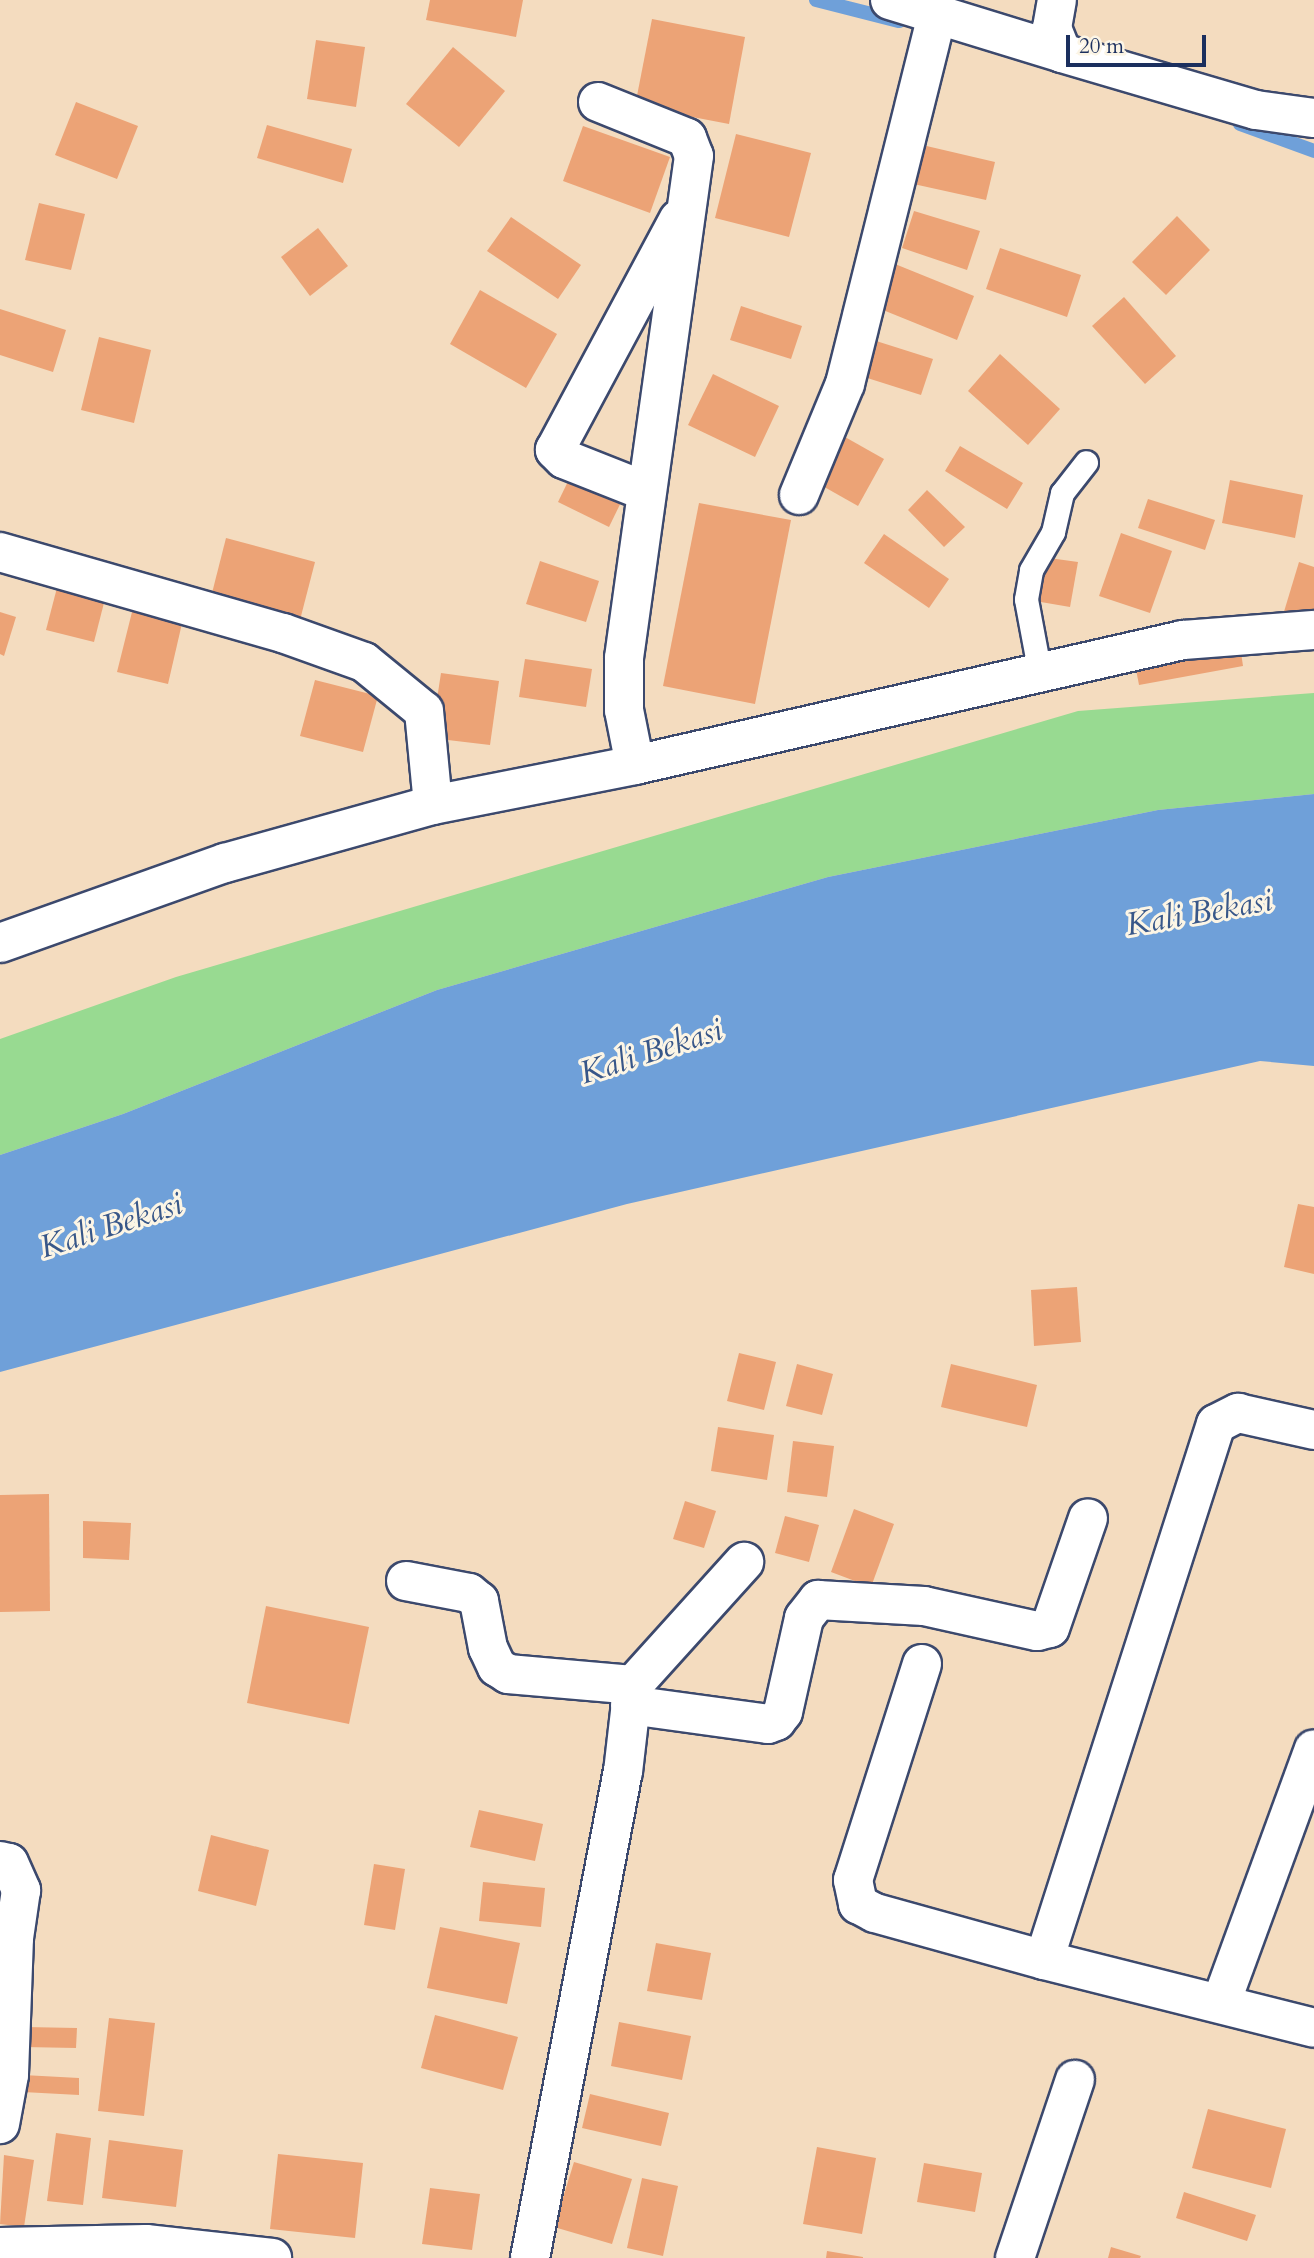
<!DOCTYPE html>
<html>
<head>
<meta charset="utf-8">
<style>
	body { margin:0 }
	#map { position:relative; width:1314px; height:2258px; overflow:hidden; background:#f4dcbf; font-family:Cardo,serif }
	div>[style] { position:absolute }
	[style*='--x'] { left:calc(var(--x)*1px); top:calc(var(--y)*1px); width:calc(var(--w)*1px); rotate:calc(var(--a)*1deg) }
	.green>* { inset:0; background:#98da91 }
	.water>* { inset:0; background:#6fa0d9 }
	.stream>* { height:14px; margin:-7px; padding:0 7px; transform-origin:7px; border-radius:7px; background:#6fa0d9 }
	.building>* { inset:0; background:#eca376 }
	.roads { filter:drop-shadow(2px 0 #3c496d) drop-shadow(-2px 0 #3c496d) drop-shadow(0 2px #3c496d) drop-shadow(0 -2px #3c496d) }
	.service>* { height:23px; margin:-11.5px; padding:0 11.5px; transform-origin:11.5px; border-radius:11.5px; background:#fff }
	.minor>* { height:38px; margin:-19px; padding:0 19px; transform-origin:19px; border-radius:19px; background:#fff }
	span { translate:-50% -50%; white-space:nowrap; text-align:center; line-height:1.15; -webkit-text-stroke:6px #fcf5e5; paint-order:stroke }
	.water-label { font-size:32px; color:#385789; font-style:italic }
	.scale { position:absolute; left:1066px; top:35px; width:140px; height:32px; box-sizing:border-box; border:4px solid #1b2f5e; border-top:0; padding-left:9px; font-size:21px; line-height:24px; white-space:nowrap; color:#1b2f5e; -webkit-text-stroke:5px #fcf5e5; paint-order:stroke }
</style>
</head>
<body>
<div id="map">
	<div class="green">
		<div style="clip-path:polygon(1314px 693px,1314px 794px,1158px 810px,828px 877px,437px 990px,123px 1114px,0 1155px,0 1039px,176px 977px,1078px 711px)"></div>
	</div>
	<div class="water">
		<div style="clip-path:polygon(1314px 794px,1314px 1066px,1260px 1061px,627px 1204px,0 1372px,0 1155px,123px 1114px,437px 990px,828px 877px,1158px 810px)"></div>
	</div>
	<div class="stream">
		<div style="--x:816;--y:0;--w:86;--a:14.2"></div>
		<div style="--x:1240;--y:124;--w:79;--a:20"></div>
	</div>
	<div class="building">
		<div style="clip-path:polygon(430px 0,523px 0,516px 37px,426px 20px)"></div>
		<div style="clip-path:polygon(652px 19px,745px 37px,729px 124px,635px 106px)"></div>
		<div style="clip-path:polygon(316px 40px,365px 47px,356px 107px,307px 99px)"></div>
		<div style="clip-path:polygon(453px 47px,505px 91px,459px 147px,406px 104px)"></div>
		<div style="clip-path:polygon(76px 102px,138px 126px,117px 179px,55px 155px)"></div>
		<div style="clip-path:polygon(267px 125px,352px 149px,343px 183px,257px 158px)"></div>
		<div style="clip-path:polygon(583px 126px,670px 157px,650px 213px,563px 181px)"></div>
		<div style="clip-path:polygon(736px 134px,811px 153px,789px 237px,715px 218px)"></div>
		<div style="clip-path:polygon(918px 144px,995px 162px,986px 200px,909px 183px)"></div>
		<div style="clip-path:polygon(39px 203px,85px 214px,71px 270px,25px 260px)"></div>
		<div style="clip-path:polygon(914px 211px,980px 231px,967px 270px,902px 248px)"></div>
		<div style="clip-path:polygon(1177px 216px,1210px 250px,1166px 295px,1132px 262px)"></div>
		<div style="clip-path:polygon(511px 217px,581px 265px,558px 299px,487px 251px)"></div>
		<div style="clip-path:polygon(318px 228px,348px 266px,310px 296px,281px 257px)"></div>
		<div style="clip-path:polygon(1000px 248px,1081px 275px,1067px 317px,986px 289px)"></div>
		<div style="clip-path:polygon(895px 264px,974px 296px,957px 340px,878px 308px)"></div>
		<div style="clip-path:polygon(480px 290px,557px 334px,526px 388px,450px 344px)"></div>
		<div style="clip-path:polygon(1124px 297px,1176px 356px,1145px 384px,1092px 326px)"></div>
		<div style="clip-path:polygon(741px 306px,802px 326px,791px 359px,730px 340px)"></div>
		<div style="clip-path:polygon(0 309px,66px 330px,53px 372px,0 355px)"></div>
		<div style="clip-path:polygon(99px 337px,151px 350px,134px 423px,81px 410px)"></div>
		<div style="clip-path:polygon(873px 340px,933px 359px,921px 395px,861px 376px)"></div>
		<div style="clip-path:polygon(1000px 354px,1060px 409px,1028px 445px,968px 391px)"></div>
		<div style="clip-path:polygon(713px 374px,779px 406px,755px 457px,688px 425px)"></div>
		<div style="clip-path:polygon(845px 437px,884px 459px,858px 506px,819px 484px)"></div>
		<div style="clip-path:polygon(960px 446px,1023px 483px,1007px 509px,945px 471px)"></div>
		<div style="clip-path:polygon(575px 467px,626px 492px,609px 527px,558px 502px)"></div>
		<div style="clip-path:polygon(1230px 480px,1303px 495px,1295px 538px,1222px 523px)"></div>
		<div style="clip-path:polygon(927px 490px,965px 527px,944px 547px,908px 510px)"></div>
		<div style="clip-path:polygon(1148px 499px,1215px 520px,1205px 550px,1138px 528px)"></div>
		<div style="clip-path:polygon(699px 503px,791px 520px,755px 704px,663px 686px)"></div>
		<div style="clip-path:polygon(1121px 533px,1172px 551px,1150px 613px,1099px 596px)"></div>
		<div style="clip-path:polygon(884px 534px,949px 579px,929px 608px,864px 563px)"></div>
		<div style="clip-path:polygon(226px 538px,315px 562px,300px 620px,211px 597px)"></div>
		<div style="clip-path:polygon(1042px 557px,1078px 562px,1070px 607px,1035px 601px)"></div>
		<div style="clip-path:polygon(540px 561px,599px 581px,586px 622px,526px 604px)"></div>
		<div style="clip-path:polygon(1299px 562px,1314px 567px,1314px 624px,1283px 615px)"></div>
		<div style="clip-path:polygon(59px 580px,107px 591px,94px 642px,46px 630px)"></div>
		<div style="clip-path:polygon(133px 608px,183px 619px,168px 684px,117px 672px)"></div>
		<div style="clip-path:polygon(0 612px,16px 617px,4px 656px,0 654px)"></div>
		<div style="clip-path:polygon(1239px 639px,1243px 666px,1139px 685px,1134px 659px)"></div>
		<div style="clip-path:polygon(525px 659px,592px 669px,586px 707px,519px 697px)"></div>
		<div style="clip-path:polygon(441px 673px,499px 681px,490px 745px,431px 738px)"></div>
		<div style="clip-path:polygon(315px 680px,378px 696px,363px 752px,300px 736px)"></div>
		<div style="clip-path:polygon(1298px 1204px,1314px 1207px,1314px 1274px,1284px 1267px)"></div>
		<div style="clip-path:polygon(1077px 1287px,1081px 1342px,1034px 1346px,1031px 1290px)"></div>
		<div style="clip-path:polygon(739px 1353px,776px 1362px,764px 1410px,727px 1401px)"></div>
		<div style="clip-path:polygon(797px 1364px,833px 1374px,822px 1415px,786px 1406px)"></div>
		<div style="clip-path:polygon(951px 1364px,1037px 1385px,1027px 1427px,941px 1407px)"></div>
		<div style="clip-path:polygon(718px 1427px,774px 1435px,767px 1480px,711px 1471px)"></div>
		<div style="clip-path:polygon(793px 1441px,834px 1446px,827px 1497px,787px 1492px)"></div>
		<div style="clip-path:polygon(49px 1494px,50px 1611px,0 1612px,0 1495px)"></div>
		<div style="clip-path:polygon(685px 1501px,716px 1511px,704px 1548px,673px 1539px)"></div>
		<div style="clip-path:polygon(854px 1509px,894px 1524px,871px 1587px,831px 1572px)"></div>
		<div style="clip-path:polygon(785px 1516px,819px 1525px,809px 1562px,775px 1553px)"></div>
		<div style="clip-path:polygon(83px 1521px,131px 1523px,129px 1560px,83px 1558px)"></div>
		<div style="clip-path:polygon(266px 1606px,369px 1627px,349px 1724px,247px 1703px)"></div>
		<div style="clip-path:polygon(479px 1810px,543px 1824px,535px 1861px,470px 1847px)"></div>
		<div style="clip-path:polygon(211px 1835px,269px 1850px,256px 1906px,198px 1891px)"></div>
		<div style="clip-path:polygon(374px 1864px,405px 1869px,395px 1930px,364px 1925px)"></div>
		<div style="clip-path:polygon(483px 1882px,545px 1888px,541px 1927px,479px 1921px)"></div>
		<div style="clip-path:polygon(440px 1927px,520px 1943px,507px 2004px,427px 1988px)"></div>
		<div style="clip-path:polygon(656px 1943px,711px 1953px,702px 2000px,647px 1991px)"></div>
		<div style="clip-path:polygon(435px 2015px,518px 2037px,503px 2090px,421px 2068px)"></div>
		<div style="clip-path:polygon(109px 2018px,155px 2023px,144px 2116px,98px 2111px)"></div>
		<div style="clip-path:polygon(619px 2022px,691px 2036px,682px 2080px,611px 2066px)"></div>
		<div style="clip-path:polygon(25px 2027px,77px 2028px,76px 2048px,24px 2047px)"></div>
		<div style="clip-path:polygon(23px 2075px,79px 2078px,79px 2095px,23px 2092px)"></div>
		<div style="clip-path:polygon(590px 2094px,669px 2113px,661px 2146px,582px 2128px)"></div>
		<div style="clip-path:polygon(1208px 2109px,1286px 2129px,1271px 2188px,1192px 2168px)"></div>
		<div style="clip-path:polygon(56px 2133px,91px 2138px,83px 2205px,47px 2201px)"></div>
		<div style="clip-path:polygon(109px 2140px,183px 2150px,176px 2207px,102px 2198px)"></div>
		<div style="clip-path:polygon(817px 2147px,876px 2158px,862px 2234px,803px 2224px)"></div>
		<div style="clip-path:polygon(278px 2154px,363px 2163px,355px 2238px,270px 2229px)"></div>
		<div style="clip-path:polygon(4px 2155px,34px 2160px,24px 2227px,0 2224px)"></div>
		<div style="clip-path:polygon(574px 2162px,632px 2179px,612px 2244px,554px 2227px)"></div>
		<div style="clip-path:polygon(924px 2163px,982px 2173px,975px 2212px,917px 2202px)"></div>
		<div style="clip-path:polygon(642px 2178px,678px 2186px,663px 2256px,627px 2248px)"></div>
		<div style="clip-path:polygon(430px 2188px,480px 2194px,472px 2250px,422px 2244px)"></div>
		<div style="clip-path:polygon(1184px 2192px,1256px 2215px,1247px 2241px,1176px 2218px)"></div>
		<div style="clip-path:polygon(1111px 2247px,1141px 2256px,1140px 2258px,1108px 2258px)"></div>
		<div style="clip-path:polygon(827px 2251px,863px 2257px,863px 2258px,826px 2258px)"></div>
	</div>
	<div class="roads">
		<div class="service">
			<div style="--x:1040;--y:674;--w:76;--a:-100.6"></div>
			<div style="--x:1026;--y:599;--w:29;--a:-80"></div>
			<div style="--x:1031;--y:570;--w:44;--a:-59.9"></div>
			<div style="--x:1053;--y:532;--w:40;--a:-77"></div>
			<div style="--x:1062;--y:493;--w:39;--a:-52"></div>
		</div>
		<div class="minor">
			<div style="--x:890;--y:0;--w:180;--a:17.1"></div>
			<div style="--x:1062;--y:53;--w:27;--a:-112"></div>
			<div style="--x:1052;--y:28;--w:28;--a:-80"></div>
			<div style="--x:1062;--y:53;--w:202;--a:16.4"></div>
			<div style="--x:1256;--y:110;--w:59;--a:7.9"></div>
			<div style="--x:598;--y:102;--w:96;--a:22"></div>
			<div style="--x:687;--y:138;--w:19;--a:69"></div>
			<div style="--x:694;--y:156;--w:507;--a:97.94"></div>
			<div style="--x:624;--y:658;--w:52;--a:90"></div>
			<div style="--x:624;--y:710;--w:56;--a:78.7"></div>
			<div style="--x:645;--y:491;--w:87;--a:-158.4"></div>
			<div style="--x:564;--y:459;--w:13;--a:-135"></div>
			<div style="--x:555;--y:450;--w:262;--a:-61.8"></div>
			<div style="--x:799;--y:495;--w:120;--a:-67.5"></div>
			<div style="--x:845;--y:384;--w:383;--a:-76"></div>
			<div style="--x:0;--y:552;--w:294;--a:16"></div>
			<div style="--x:283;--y:633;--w:86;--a:19.7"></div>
			<div style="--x:364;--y:662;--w:77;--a:39.2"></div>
			<div style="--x:424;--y:711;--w:94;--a:84.5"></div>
			<div style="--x:0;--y:943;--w:239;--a:-19.6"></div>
			<div style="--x:225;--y:863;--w:216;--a:-15.6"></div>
			<div style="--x:433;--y:805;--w:206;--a:-11.2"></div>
			<div style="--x:635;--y:765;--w:562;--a:-12.85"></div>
			<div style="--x:1183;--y:640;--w:131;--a:-4.4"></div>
			<div style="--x:406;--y:1581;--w:64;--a:10.8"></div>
			<div style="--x:469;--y:1593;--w:13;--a:39"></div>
			<div style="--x:479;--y:1601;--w:48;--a:79.2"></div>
			<div style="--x:488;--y:1648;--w:21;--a:65"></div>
			<div style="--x:497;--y:1667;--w:13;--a:32"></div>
			<div style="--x:508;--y:1674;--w:125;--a:5"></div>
			<div style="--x:922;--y:1664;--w:227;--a:107.7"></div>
			<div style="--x:853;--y:1880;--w:25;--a:78"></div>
			<div style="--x:858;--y:1904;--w:19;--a:28"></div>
			<div style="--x:875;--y:1913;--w:175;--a:15.5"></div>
			<div style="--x:1044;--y:1960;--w:278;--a:14.1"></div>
			<div style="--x:630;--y:1705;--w:139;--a:7.8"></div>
			<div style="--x:768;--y:1724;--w:9;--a:-21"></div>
			<div style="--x:776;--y:1721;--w:11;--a:-52"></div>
			<div style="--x:783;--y:1712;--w:96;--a:-77.4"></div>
			<div style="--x:804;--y:1618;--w:23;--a:-52"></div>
			<div style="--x:818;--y:1600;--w:106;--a:3.2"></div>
			<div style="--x:924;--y:1606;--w:116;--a:12.5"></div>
			<div style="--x:1037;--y:1631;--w:13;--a:-13"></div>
			<div style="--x:1050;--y:1628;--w:116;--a:-70.9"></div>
			<div style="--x:0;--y:1861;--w:9;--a:13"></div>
			<div style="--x:9;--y:1863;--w:30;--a:66"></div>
			<div style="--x:21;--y:1890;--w:49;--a:98.3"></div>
			<div style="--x:14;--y:1938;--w:137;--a:92.1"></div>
			<div style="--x:9;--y:2075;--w:50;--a:100.4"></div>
			<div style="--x:1044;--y:1960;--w:563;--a:-72.21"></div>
			<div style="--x:1216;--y:1424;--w:25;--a:-27"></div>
			<div style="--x:1238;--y:1413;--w:78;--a:12.6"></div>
			<div style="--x:1221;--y:2003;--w:270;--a:-69.9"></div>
			<div style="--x:0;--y:2247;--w:146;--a:-1.2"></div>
			<div style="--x:146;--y:2244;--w:127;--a:6.3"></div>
			<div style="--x:530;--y:2258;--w:495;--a:-79.2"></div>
			<div style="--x:623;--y:1772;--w:88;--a:-83.4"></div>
			<div style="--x:633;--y:1685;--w:166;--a:-47.9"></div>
			<div style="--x:1015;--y:2258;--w:188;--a:-71.4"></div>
		</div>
	</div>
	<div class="water-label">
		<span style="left:1199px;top:913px;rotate:-10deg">Kali Bekasi</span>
		<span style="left:651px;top:1052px;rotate:-18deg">Kali Bekasi</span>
		<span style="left:111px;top:1226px;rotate:-18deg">Kali Bekasi</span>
	</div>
	<div class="scale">20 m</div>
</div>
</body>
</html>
